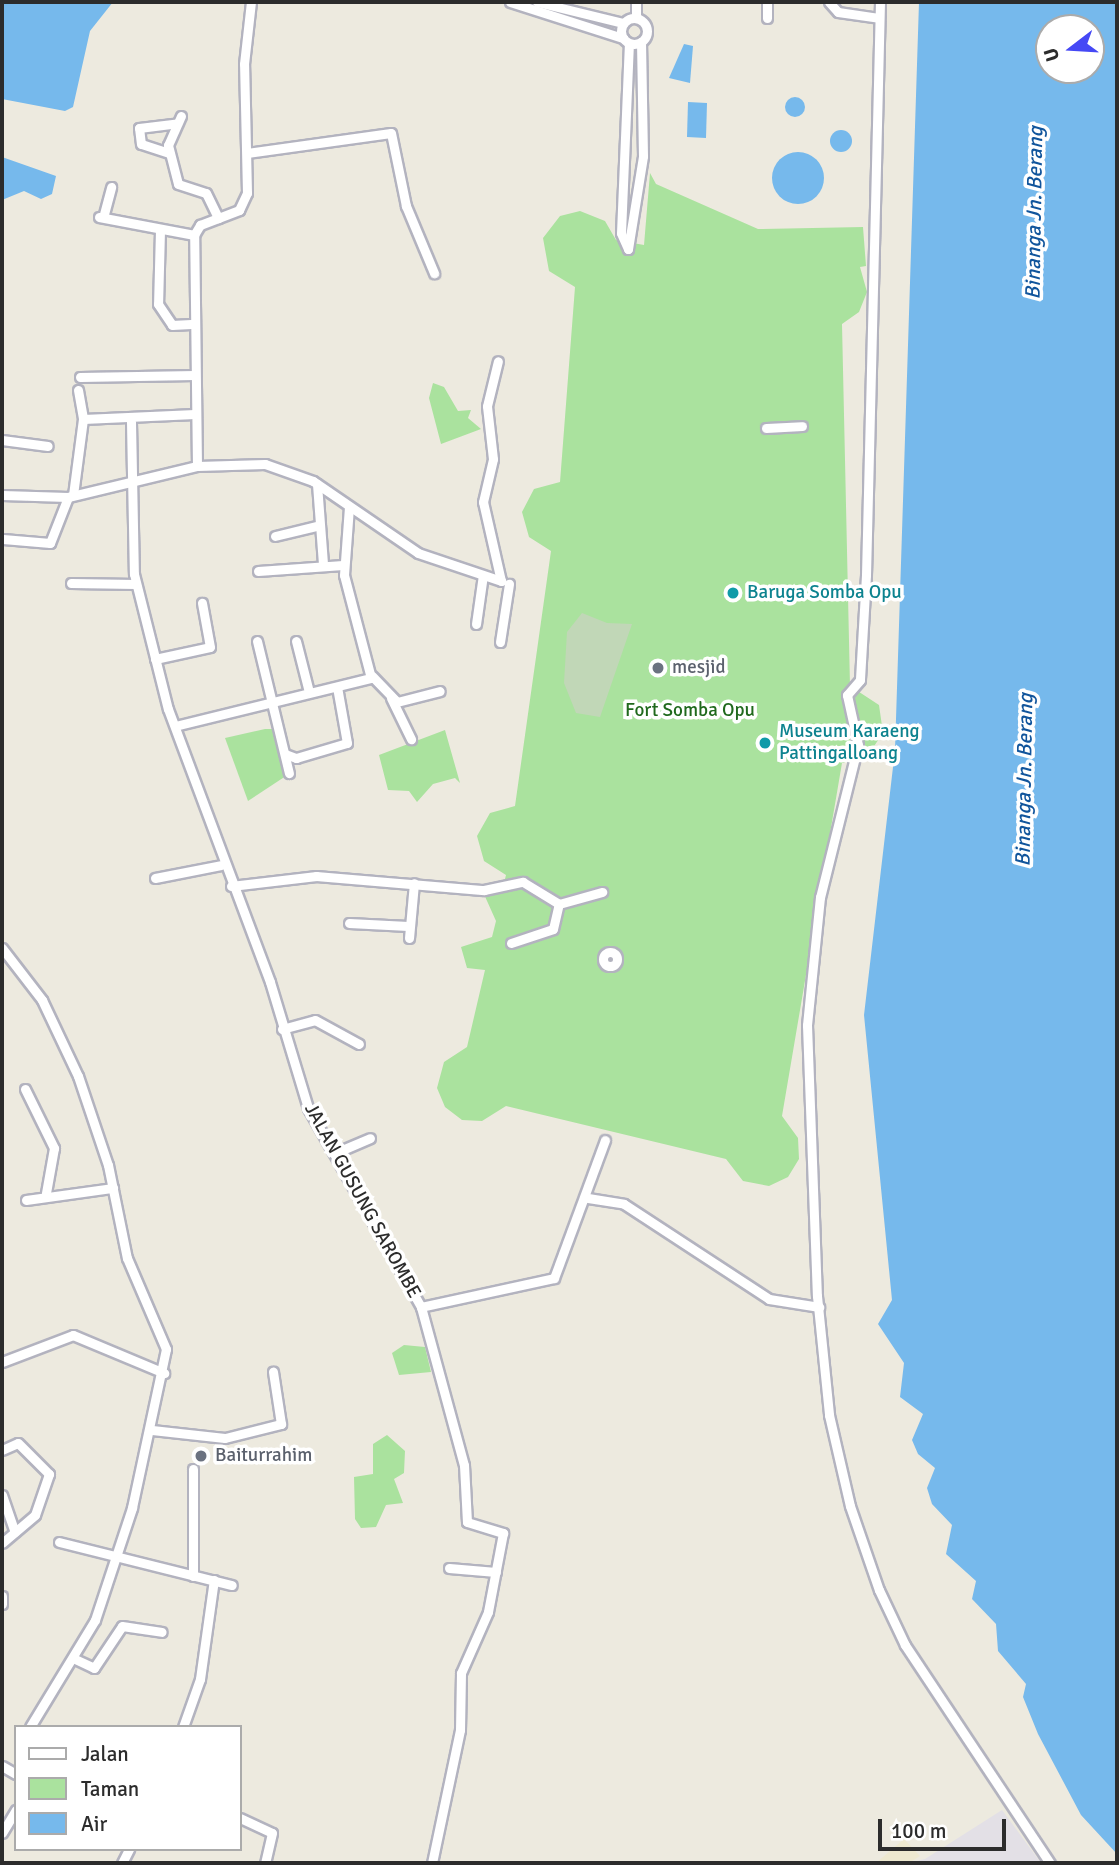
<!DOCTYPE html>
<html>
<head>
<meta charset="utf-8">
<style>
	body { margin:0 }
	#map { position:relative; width:1119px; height:1865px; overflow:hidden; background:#edeadf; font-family:Signika,sans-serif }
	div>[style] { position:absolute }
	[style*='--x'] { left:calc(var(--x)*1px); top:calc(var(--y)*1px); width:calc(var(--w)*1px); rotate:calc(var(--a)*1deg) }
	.industrial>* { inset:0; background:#e3e0e6 }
	.education>* { inset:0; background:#eee9d0 }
	.green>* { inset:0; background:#aae29e }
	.cemetery>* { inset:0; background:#c1d7b7 }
	.water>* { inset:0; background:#76b9ec }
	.round { border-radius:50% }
	.roads { filter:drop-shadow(2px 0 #b3b3bf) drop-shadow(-2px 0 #b3b3bf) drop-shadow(0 2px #b3b3bf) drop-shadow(0 -2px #b3b3bf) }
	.minor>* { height:9px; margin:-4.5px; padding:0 4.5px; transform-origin:4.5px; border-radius:4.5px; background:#fff }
	.minor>.ring { margin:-4.5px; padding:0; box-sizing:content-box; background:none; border:9px solid #fff; border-radius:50% }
	.dots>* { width:19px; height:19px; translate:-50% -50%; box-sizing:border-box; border:4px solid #fff; border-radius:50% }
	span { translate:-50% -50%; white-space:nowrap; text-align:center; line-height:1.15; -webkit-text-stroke:7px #fff; paint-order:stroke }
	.culture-label { font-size:19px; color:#0d838f }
	.left { translate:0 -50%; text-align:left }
	.worship-label { font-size:19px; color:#5b616d }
	.park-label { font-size:19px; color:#20691d }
	.street-label { font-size:19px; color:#2c2c2c }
	.water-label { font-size:21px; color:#11559c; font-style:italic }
	.frame { position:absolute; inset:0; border:4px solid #2c2c2c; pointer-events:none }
	.legend { position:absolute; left:14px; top:1725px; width:228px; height:126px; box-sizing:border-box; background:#fff; border:2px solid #ababab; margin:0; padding:9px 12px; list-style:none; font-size:21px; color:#2c2c2c }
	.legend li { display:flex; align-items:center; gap:14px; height:35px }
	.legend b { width:35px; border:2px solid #ababab }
	.north { position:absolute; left:1035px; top:14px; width:70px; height:70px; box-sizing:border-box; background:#fff; border:2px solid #ababab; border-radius:50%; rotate:253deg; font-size:19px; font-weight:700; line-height:28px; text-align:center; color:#2c2c2c }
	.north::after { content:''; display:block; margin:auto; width:24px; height:32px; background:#4548f5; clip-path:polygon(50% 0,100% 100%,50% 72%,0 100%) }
	.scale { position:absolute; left:878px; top:1819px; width:128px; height:32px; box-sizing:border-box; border:4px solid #2c2c2c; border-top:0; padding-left:9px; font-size:21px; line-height:24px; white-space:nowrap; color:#2c2c2c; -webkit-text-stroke:5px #fff; paint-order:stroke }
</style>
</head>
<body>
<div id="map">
	<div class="industrial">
		<div style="clip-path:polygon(1002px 1810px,1041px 1863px,909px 1863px,925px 1859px)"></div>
	</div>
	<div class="education">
		<div style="clip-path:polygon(904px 1839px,920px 1856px,909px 1863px,876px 1863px)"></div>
	</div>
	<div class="green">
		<div style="clip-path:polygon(650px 173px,656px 184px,758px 229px,863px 227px,866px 266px,860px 267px,867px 292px,859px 312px,842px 324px,850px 686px,879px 705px,883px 733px,868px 755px,842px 763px,782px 1116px,798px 1138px,799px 1159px,788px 1177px,769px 1186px,743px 1181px,726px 1159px,506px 1106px,482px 1121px,462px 1120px,445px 1107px,437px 1088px,444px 1062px,467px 1047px,485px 970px,467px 968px,461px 947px,492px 937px,496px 921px,483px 892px,503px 887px,506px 875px,484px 861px,477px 836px,490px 813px,515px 806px,551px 551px,529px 537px,522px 512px,534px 489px,560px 482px,575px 287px,549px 271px,543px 238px,560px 216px,580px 211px,605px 221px,616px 240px,644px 245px)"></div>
		<div style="clip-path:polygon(433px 383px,444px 387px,458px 411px,471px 410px,468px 418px,481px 429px,441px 444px,429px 398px)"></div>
		<div style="clip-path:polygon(265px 729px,274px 729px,292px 772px,248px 801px,225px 738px)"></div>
		<div style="clip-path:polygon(445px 730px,460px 783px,455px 778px,433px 784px,417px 802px,409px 791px,388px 790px,379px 755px)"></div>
		<div style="clip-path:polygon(404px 1345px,425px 1347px,431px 1372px,399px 1375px,392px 1353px)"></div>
		<div style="clip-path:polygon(387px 1435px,405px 1451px,404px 1473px,394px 1479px,403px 1503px,386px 1505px,376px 1527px,361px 1528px,355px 1519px,354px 1477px,373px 1474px,373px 1444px)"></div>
	</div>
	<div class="cemetery">
		<div style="clip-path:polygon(582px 613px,607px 623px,632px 624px,600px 717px,576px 713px,564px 683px,567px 632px)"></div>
	</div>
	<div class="water">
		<div style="clip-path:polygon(2px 2px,113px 2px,90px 31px,73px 107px,65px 111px,2px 99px)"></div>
		<div style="clip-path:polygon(evenodd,919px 2px,1117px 2px,1117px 1854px,1081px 1815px,1038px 1734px,1023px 1697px,1026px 1684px,998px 1651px,996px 1624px,972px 1599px,976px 1581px,946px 1554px,952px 1525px,932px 1504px,927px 1488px,935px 1468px,918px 1454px,912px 1440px,923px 1414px,900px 1397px,904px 1363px,878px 1324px,892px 1300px,864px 1015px,895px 750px,919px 2px,1049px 28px,1091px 28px,1091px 70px,1049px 70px,1049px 28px)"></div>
		<div style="clip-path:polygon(684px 44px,693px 46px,690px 83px,669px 78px)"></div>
		<div class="round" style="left:785px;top:97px;width:20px;height:20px"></div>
		<div style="clip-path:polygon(688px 102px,707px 103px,706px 138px,687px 137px)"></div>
		<div class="round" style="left:830px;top:130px;width:22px;height:22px"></div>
		<div class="round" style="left:772px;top:152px;width:52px;height:52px"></div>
		<div style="clip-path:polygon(2px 157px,56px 176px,52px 194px,41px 199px,24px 191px,2px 200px)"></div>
	</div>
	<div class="roads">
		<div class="minor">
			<div style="--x:510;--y:2;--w:119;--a:17.7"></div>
			<div style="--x:537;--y:2;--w:89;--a:13.7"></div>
			<div style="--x:829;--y:2;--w:13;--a:48"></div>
			<div style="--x:838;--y:12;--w:41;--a:8.3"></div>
			<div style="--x:880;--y:2;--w:573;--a:91.4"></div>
			<div style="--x:866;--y:575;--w:105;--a:93.3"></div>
			<div style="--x:860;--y:680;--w:20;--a:131"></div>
			<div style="--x:847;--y:695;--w:51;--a:77.6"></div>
			<div style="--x:858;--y:745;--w:157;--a:104"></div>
			<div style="--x:820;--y:897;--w:129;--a:95.8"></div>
			<div style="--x:807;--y:1025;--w:271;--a:87.9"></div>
			<div style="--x:817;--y:1296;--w:120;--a:84.2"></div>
			<div style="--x:829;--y:1415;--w:93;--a:77"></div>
			<div style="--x:850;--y:1506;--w:89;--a:71"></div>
			<div style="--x:879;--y:1590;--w:61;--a:64.7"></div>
			<div style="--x:905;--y:1645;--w:262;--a:56.4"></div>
			<div style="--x:636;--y:17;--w:15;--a:-90"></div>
			<div class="ring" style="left:621px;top:18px;width:17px;height:17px"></div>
			<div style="--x:767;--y:18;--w:16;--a:-90"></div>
			<div style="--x:181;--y:116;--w:32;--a:114"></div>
			<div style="--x:168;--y:145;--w:40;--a:75.6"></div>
			<div style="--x:178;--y:184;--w:29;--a:18"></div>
			<div style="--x:206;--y:193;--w:28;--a:64"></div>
			<div style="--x:169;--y:153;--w:29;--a:-162"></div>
			<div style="--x:141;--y:144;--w:16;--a:-97"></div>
			<div style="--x:139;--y:128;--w:38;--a:-7"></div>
			<div style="--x:247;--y:153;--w:145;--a:-7.9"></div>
			<div style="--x:391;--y:133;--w:75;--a:78.4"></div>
			<div style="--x:406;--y:206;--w:73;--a:67.3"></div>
			<div style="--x:104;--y:214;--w:28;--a:-75"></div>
			<div style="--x:99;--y:217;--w:97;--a:10.7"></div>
			<div style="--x:160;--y:230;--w:74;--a:91.5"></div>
			<div style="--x:158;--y:304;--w:25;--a:56"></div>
			<div style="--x:172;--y:325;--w:19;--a:-3"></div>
			<div style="--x:628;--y:249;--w:94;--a:-80.8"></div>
			<div style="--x:643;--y:156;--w:114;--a:-91"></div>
			<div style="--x:628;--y:249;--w:17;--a:-114"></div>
			<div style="--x:621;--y:233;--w:190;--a:-87.6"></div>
			<div style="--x:80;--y:377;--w:115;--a:-1"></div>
			<div style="--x:78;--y:390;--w:29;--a:80"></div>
			<div style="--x:131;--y:422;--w:152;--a:88.9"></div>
			<div style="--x:134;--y:574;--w:139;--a:75.9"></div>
			<div style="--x:168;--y:709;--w:291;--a:69.5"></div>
			<div style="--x:270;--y:982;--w:132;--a:73.2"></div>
			<div style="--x:308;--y:1108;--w:229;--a:60.4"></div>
			<div style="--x:421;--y:1307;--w:164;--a:74.8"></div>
			<div style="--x:464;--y:1465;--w:57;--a:87"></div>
			<div style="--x:467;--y:1522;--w:38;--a:17"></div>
			<div style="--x:503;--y:1533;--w:80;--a:100.8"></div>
			<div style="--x:488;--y:1612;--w:67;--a:113.9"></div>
			<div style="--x:461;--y:1673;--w:57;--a:91"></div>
			<div style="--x:460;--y:1730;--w:136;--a:101.9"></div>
			<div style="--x:766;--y:428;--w:36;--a:-3"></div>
			<div style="--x:2;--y:440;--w:46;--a:7.4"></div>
			<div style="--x:197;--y:466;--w:231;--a:-90.7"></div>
			<div style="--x:194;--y:235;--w:12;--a:-59"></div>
			<div style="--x:200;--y:225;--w:42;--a:-21"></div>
			<div style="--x:239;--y:210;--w:19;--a:-65"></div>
			<div style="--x:247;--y:193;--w:129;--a:-91.3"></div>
			<div style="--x:244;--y:64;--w:62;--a:-83.6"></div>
			<div style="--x:317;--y:484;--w:80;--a:85.7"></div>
			<div style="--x:2;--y:495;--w:66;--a:1.7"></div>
			<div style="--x:68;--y:497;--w:133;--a:-13.5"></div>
			<div style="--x:197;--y:466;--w:68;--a:-1.7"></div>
			<div style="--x:265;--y:464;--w:51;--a:19.5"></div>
			<div style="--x:313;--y:481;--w:127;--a:34.4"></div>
			<div style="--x:418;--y:553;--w:88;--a:18.6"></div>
			<div style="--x:501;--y:581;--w:81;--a:-102.8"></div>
			<div style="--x:483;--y:502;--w:44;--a:-76.9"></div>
			<div style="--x:493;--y:459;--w:53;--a:-96.5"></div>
			<div style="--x:487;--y:406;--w:46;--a:-76.3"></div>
			<div style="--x:73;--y:495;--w:77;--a:-82.5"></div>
			<div style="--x:83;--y:419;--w:112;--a:-2.6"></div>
			<div style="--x:275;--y:536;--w:42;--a:-13.7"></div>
			<div style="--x:3;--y:539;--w:47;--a:4.9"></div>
			<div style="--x:50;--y:543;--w:49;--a:-68.6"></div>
			<div style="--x:258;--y:571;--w:85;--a:-4"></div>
			<div style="--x:71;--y:583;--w:65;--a:0.9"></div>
			<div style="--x:476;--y:624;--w:49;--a:-81.9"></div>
			<div style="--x:257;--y:641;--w:136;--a:76.4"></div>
			<div style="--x:296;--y:641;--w:53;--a:75.7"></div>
			<div style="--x:500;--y:642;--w:59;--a:-81.2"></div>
			<div style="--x:155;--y:659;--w:56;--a:-12.3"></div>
			<div style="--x:210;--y:647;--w:45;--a:-100.3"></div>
			<div style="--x:372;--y:676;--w:36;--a:46"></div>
			<div style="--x:397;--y:702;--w:44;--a:-14.3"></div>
			<div style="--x:391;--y:698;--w:46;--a:64"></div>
			<div style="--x:175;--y:726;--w:202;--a:-13.8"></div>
			<div style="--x:371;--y:678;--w:106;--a:-104.7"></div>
			<div style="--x:344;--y:575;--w:68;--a:-85.8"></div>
			<div style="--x:285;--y:754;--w:12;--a:20"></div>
			<div style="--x:296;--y:758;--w:53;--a:-16.4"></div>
			<div style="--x:347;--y:743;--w:57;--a:-100.1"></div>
			<div style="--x:155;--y:878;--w:67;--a:-11.1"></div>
			<div style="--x:231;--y:886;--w:86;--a:-6.7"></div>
			<div style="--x:316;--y:876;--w:169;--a:4.8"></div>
			<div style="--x:484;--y:890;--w:40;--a:-12"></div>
			<div style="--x:523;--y:882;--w:42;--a:31.4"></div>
			<div style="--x:559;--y:904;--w:45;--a:-15.6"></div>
			<div style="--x:349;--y:923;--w:59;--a:2.9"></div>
			<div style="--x:409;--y:938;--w:55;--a:-84.8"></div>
			<div style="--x:511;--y:943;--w:44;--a:-18.4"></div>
			<div style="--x:553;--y:929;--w:26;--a:-77"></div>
			<div style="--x:2;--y:948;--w:66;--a:52.4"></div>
			<div style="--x:42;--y:1000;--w:84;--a:64.7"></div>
			<div style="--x:78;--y:1076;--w:94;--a:71.4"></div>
			<div style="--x:108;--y:1165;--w:95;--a:78.5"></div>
			<div style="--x:127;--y:1258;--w:99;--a:66.8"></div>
			<div style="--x:166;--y:1349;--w:163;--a:102.1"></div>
			<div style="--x:132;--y:1508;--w:118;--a:108.3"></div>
			<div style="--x:95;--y:1620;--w:125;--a:121.3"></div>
			<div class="ring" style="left:603px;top:952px;width:5px;height:5px"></div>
			<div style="--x:282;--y:1029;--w:34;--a:-15"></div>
			<div style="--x:315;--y:1020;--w:50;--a:28.6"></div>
			<div style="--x:25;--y:1089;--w:66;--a:63.8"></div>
			<div style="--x:54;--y:1148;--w:46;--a:100.1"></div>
			<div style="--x:335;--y:1153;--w:38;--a:-23"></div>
			<div style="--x:588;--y:1198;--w:36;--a:9"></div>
			<div style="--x:624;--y:1204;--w:173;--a:33.2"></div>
			<div style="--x:769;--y:1299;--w:51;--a:9.1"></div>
			<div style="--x:26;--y:1200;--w:88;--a:-7.9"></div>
			<div style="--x:421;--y:1307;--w:136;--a:-12.3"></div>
			<div style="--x:554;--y:1278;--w:147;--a:-69.7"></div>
			<div style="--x:2;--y:1362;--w:76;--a:-20.8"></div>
			<div style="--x:73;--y:1335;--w:99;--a:22.7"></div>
			<div style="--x:152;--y:1430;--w:73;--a:6.3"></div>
			<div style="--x:225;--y:1438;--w:58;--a:-14"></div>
			<div style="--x:281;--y:1424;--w:53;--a:-98.7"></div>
			<div style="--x:2;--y:1450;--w:17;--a:-24"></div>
			<div style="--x:18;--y:1443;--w:44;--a:45"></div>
			<div style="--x:49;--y:1474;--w:43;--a:108.9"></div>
			<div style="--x:35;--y:1515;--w:43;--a:139.7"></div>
			<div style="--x:2;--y:1495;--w:39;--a:71"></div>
			<div style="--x:59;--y:1542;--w:178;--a:14"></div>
			<div style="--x:449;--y:1568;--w:47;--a:4.9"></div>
			<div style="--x:193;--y:1576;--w:107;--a:-90"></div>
			<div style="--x:2;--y:1596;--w:8;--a:90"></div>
			<div style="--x:75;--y:1659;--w:21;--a:25"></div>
			<div style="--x:94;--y:1668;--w:50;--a:-56.3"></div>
			<div style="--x:122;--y:1626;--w:40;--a:8.5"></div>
			<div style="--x:183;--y:1727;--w:51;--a:-70.5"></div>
			<div style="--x:200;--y:1679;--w:100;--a:-82"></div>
			<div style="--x:2;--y:1766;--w:16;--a:30"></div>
			<div style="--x:240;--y:1818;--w:35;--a:25"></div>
			<div style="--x:272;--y:1833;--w:31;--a:103"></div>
			<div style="--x:2;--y:1833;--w:27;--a:-59"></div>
			<div style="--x:122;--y:1863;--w:16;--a:-63"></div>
		</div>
	</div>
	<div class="dots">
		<div style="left:733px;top:593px;background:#0f9aa8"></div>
		<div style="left:658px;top:668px;background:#6b7280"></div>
		<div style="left:765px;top:743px;background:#0f9aa8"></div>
		<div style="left:201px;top:1456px;background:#6b7280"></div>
	</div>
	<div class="culture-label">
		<span class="left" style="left:747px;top:593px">Baruga Somba Opu</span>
		<span class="left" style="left:779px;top:743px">Museum Karaeng<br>Pattingalloang</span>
	</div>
	<div class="worship-label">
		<span class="left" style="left:672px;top:668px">mesjid</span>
		<span class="left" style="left:215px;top:1456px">Baiturrahim</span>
	</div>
	<div class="park-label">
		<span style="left:690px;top:711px">Fort Somba Opu</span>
	</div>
	<div class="street-label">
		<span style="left:362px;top:1201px;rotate:61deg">JALAN GUSUNG SAROMBE</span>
	</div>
	<div class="water-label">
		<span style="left:1034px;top:213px;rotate:-89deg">Binanga Jn. Berang</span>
		<span style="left:1024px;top:780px;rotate:-89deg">Binanga Jn. Berang</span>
	</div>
	<div class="frame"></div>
	<ul class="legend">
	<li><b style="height:9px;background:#fff"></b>Jalan</li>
	<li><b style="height:19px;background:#aae29e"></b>Taman</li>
	<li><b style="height:19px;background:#76b9ec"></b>Air</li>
	</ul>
	<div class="north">U</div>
	<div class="scale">100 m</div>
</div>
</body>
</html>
